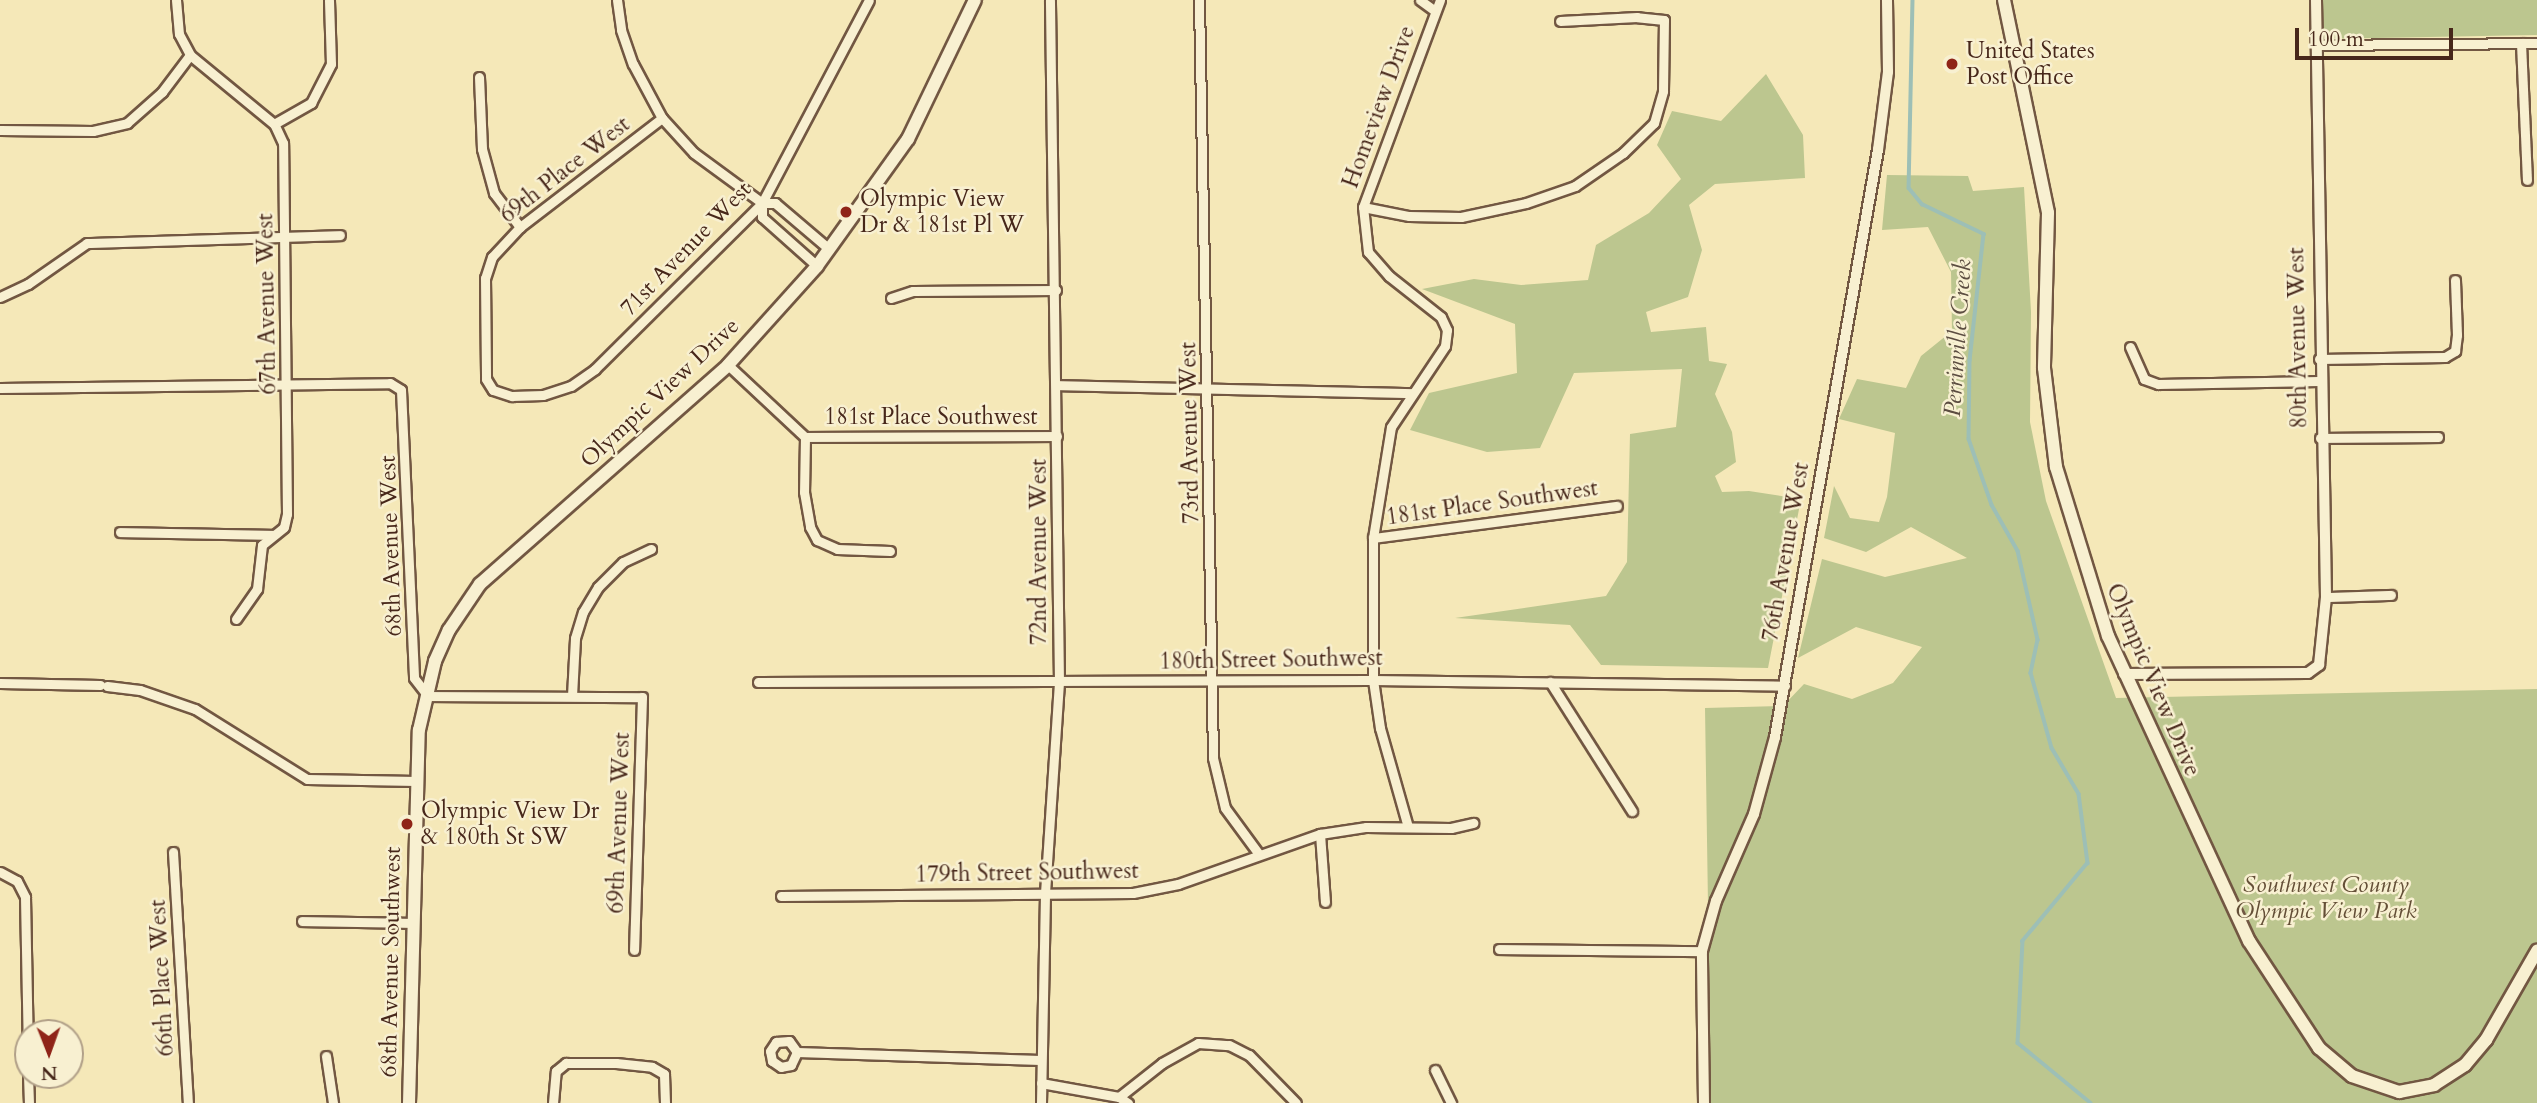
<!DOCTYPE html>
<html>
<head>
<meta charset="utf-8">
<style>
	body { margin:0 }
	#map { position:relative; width:2537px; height:1103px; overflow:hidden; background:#f5e8b8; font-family:Cardo,serif }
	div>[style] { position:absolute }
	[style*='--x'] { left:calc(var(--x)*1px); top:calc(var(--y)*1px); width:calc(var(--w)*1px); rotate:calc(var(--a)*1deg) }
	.green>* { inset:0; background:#bcc68f }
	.stream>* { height:3.5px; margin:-1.75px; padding:0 1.75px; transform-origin:1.75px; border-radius:1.75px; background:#9dbfb6 }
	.roads { filter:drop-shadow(2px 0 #725742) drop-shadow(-2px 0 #725742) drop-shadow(0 2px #725742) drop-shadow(0 -2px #725742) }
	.minor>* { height:9px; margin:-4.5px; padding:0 4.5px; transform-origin:4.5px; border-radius:4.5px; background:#f8f0d1 }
	.tertiary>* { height:10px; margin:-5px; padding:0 5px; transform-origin:5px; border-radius:5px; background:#f8f0d1 }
	.secondary>* { height:12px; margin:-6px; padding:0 6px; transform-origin:6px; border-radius:6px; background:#f8f0d1 }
	.dots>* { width:19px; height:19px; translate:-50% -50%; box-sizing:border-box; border:4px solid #f8f0d1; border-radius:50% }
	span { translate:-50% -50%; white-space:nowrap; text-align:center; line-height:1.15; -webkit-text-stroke:5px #f8f0d1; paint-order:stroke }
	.poi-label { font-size:23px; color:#47271a }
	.left { translate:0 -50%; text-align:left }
	.street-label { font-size:23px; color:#47271a }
	.park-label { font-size:23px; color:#644f37; font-style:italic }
	.water-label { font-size:24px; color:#5c4d41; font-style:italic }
	.north { position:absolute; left:14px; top:1019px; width:70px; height:70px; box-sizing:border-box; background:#f8f0d1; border:2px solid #b1a088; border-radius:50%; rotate:179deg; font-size:19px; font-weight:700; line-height:28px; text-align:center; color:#47271a }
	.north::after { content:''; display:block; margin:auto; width:24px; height:32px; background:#8f2418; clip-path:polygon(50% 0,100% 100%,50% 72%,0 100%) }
	.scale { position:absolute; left:2295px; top:28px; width:158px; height:32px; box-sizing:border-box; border:4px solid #47271a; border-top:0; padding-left:9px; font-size:21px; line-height:24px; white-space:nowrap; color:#47271a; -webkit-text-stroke:5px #f8f0d1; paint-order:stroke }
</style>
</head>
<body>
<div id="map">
	<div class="green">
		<div style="clip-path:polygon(2321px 0,2537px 0,2537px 35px,2320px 39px)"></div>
		<div style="clip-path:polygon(1766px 74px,1803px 135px,1805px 178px,1715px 184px,1689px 205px,1702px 250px,1688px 297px,1646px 312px,1651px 332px,1706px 327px,1709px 361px,1727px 364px,1715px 394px,1732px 432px,1736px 462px,1715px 476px,1722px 492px,1749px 491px,1801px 499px,1768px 668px,1601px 665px,1570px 625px,1455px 618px,1606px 596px,1627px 562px,1630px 434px,1676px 427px,1682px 369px,1574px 373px,1540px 448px,1487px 452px,1410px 430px,1429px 393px,1517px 373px,1515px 324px,1422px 289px,1474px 279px,1521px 285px,1588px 280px,1596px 245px,1649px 213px,1681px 179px,1657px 145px,1672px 111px,1721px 121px)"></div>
		<div style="clip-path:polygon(1887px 175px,1968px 176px,1973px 191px,2024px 187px,2031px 312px,2030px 422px,2046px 501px,2116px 698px,2537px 689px,2537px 1103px,1711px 1103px,1705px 708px,1783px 706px,1804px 684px,1852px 699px,1893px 683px,1922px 647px,1856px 627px,1798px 658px,1822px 559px,1885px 577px,1967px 558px,1911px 527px,1866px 552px,1824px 538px,1834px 486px,1850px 518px,1879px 522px,1887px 497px,1895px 433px,1839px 419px,1857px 379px,1906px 388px,1921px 356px,1952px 331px,1951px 272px,1928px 227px,1882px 230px)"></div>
	</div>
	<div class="stream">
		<div style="--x:1913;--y:0;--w:188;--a:91.2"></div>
		<div style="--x:1909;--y:188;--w:21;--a:51"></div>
		<div style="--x:1922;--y:204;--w:69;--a:25.8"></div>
		<div style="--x:1984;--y:234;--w:127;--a:96.3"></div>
		<div style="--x:1970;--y:360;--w:79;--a:90.7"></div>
		<div style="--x:1969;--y:439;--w:70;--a:70.8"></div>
		<div style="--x:1992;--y:505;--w:53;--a:60.5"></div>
		<div style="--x:2018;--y:551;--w:91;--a:77.3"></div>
		<div style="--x:2038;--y:640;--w:34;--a:102"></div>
		<div style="--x:2031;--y:673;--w:78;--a:74.4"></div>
		<div style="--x:2052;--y:748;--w:53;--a:59.6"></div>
		<div style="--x:2079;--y:794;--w:70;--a:82.6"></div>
		<div style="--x:2088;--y:863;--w:102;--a:129.8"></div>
		<div style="--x:2023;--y:941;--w:102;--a:92.8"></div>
		<div style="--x:2018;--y:1043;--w:94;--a:39.4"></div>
	</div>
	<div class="roads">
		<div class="minor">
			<div style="--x:176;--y:0;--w:34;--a:85"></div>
			<div style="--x:179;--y:34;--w:24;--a:62"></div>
			<div style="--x:190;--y:55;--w:109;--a:39.4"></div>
			<div style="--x:617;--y:0;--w:30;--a:82"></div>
			<div style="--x:621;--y:30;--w:36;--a:71"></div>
			<div style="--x:633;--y:64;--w:61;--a:61.8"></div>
			<div style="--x:662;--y:118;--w:47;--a:47.6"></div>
			<div style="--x:694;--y:153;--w:84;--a:36.3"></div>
			<div style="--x:762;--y:203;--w:13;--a:0"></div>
			<div style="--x:775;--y:203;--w:71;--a:40.4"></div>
			<div style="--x:1199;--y:0;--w:758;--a:88.94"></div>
			<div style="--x:1213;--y:758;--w:51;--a:76.5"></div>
			<div style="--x:1225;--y:808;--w:56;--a:53.7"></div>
			<div style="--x:1420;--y:0;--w:17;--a:36"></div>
			<div style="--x:2521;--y:43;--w:137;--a:87.5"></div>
			<div style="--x:2316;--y:45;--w:221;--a:-0.5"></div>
			<div style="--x:479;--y:77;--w:72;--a:87.6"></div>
			<div style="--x:482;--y:149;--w:46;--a:74.7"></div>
			<div style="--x:494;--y:193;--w:43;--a:52.6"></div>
			<div style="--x:662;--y:118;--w:179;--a:142.5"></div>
			<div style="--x:520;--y:227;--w:41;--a:133"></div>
			<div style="--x:492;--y:257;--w:22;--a:108"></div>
			<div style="--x:485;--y:278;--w:101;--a:89.4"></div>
			<div style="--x:486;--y:379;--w:13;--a:58"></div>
			<div style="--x:493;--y:390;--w:20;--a:18"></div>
			<div style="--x:512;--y:396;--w:31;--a:-2"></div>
			<div style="--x:543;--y:395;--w:29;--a:-18"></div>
			<div style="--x:571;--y:386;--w:29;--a:-35"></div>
			<div style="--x:595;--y:369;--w:235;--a:-44.8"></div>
			<div style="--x:762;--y:203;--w:229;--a:-62.2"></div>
			<div style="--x:0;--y:130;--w:93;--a:0.6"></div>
			<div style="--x:93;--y:131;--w:35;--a:-13"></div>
			<div style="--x:127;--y:123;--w:47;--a:-41.5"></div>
			<div style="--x:162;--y:92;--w:46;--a:-52.9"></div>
			<div style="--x:762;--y:203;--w:14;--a:90"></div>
			<div style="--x:762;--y:217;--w:74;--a:41.7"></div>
			<div style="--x:1363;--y:207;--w:47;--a:11.1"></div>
			<div style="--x:1409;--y:216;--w:52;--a:1.1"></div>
			<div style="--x:1461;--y:217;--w:66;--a:-12.2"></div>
			<div style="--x:1526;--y:203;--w:52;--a:-19.1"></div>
			<div style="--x:1575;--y:186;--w:58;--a:-34.5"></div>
			<div style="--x:1623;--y:153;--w:43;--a:-44.1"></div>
			<div style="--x:1654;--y:123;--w:33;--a:-74"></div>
			<div style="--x:1663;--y:91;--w:71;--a:-89.2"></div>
			<div style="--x:1664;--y:20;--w:27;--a:-174"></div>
			<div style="--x:1637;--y:17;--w:77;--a:177"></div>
			<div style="--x:0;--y:297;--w:31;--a:-25"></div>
			<div style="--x:28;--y:284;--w:72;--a:-34.8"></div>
			<div style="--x:87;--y:243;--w:253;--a:-1.8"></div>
			<div style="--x:891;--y:298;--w:23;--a:-18"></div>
			<div style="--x:913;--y:291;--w:143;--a:-0.4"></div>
			<div style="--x:2130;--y:347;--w:35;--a:66"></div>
			<div style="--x:2144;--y:379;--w:15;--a:20"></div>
			<div style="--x:2158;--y:384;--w:161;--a:-1.1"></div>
			<div style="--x:2319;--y:359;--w:126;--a:-0.9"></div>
			<div style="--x:2445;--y:357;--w:12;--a:-31"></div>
			<div style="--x:2455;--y:351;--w:16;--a:-83"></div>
			<div style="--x:2457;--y:335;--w:55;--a:-92.1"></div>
			<div style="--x:728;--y:365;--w:105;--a:43.1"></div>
			<div style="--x:805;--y:437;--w:55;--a:91"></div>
			<div style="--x:804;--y:492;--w:36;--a:80"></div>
			<div style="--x:810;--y:527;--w:15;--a:62"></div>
			<div style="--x:817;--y:540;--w:22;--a:24"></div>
			<div style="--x:837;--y:549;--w:53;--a:2.2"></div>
			<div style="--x:1056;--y:385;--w:355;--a:1.3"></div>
			<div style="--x:0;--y:388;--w:390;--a:-0.7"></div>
			<div style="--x:390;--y:383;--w:13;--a:32"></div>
			<div style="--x:401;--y:390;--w:288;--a:87.4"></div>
			<div style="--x:414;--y:678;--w:23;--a:52"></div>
			<div style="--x:428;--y:696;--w:214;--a:0.3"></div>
			<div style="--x:642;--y:697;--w:253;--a:91.8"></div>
			<div style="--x:805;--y:437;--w:252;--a:-0.2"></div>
			<div style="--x:2320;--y:438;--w:118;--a:-0.5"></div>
			<div style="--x:120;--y:532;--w:153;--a:1.1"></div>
			<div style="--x:1373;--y:538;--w:246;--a:-7.5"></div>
			<div style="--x:2326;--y:597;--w:65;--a:-1.8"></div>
			<div style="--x:236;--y:619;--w:37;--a:-55"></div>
			<div style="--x:257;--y:589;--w:44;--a:-83.5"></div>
			<div style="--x:262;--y:545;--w:28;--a:-39"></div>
			<div style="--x:284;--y:527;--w:13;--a:-77"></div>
			<div style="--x:287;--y:514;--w:371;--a:-90.6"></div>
			<div style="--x:283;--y:143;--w:21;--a:-115"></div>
			<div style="--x:274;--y:124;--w:43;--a:-29.6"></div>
			<div style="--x:311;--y:103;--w:44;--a:-62.9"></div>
			<div style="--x:331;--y:64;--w:64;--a:-91.8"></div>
			<div style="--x:758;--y:682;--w:615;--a:-0.19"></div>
			<div style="--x:1373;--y:680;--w:412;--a:0.8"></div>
			<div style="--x:1550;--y:682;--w:153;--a:57.6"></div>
			<div style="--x:0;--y:683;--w:100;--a:1.1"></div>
			<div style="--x:107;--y:686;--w:33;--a:7"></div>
			<div style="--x:140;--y:690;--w:58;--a:19.1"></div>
			<div style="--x:195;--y:709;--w:132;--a:32"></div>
			<div style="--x:307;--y:779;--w:109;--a:1.1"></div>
			<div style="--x:572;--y:696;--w:58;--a:-87"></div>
			<div style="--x:575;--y:638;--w:27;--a:-73"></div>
			<div style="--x:583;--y:612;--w:29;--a:-59"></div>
			<div style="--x:598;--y:587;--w:35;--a:-45"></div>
			<div style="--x:623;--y:562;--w:31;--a:-25"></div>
			<div style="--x:1408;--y:827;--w:103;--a:-105.8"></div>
			<div style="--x:1380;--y:728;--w:49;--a:-98.3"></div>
			<div style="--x:1373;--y:680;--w:142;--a:-90"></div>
			<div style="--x:1373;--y:538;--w:112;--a:-80.8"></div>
			<div style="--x:1391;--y:427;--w:97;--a:-56.3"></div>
			<div style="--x:1445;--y:346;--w:16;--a:-83"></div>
			<div style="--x:1447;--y:330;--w:14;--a:-115"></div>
			<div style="--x:1441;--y:317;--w:66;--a:-141.7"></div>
			<div style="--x:1389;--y:276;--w:32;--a:-131"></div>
			<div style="--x:1368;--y:252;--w:45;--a:-96.3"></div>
			<div style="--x:1363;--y:207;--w:221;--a:-69.6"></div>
			<div style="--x:1320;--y:834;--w:68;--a:85.8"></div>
			<div style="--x:173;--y:852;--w:251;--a:86.6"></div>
			<div style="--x:0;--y:872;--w:19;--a:28"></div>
			<div style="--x:17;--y:881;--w:18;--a:63"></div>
			<div style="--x:25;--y:897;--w:161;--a:88.9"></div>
			<div style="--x:781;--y:896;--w:352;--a:-0.5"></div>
			<div style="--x:1133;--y:893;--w:46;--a:-11.3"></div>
			<div style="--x:1178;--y:884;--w:151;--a:-19.4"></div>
			<div style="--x:1320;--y:834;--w:47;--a:-8.7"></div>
			<div style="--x:1366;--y:827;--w:85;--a:0.7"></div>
			<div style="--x:1451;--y:828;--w:23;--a:-13"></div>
			<div style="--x:302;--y:921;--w:110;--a:1"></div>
			<div style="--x:1499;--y:949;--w:203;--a:0.6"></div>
			<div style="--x:797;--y:1052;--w:14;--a:115"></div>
			<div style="--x:791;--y:1065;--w:10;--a:169"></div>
			<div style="--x:781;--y:1067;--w:11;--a:-146"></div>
			<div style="--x:772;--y:1061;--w:10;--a:-101"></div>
			<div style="--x:770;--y:1051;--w:11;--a:-56"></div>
			<div style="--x:776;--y:1042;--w:13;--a:-4"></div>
			<div style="--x:789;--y:1041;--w:14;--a:54"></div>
			<div style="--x:797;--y:1052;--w:243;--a:1.9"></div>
			<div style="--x:326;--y:1056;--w:48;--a:81.5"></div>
			<div style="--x:1435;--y:1070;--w:37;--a:64"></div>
			<div style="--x:28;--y:1075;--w:28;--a:88"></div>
			<div style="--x:1041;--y:1083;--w:79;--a:10.2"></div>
			<div style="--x:1119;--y:1097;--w:55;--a:-38.3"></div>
			<div style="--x:1162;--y:1063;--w:41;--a:-29.1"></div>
			<div style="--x:1198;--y:1043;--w:31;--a:4"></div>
			<div style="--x:1229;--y:1045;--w:22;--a:27"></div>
			<div style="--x:1249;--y:1055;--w:67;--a:45.6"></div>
			<div style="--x:1119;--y:1097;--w:11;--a:34"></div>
			<div style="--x:553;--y:1103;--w:32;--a:-85"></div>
			<div style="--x:556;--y:1071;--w:13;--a:-39"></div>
			<div style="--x:566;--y:1063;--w:50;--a:0"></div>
			<div style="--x:616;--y:1063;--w:36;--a:6"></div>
			<div style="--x:652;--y:1067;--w:14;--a:30"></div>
			<div style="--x:664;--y:1074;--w:29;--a:88"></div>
			<div style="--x:1041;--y:1103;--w:210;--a:-88.9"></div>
			<div style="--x:1045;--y:893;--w:211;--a:-86.2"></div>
			<div style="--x:1059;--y:682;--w:682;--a:-90.76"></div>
		</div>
		<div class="tertiary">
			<div style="--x:2124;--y:674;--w:184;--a:-0.3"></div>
			<div style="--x:2308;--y:673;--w:14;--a:-36"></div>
			<div style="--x:2319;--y:665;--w:68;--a:-84.1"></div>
			<div style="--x:2326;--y:597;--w:597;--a:-90.96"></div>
			<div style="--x:1704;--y:1103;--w:152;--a:-90.8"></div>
			<div style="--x:1702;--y:951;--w:52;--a:-74.4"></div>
			<div style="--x:1716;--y:901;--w:95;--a:-66.4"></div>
			<div style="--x:1754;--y:814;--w:80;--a:-74.7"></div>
			<div style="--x:1775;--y:737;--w:596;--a:-80.05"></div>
			<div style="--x:1878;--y:150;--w:79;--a:-82.7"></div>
			<div style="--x:1888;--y:72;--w:72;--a:-90.8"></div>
		</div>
		<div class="secondary">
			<div style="--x:2004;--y:0;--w:217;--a:78.3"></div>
			<div style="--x:2048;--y:213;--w:155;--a:91.5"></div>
			<div style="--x:2044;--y:368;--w:100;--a:83.1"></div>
			<div style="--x:2056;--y:467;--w:177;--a:72.9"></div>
			<div style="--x:2108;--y:636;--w:336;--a:65.2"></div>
			<div style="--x:2249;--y:941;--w:128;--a:56.8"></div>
			<div style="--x:2319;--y:1048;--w:43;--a:40.3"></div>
			<div style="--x:2352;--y:1076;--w:50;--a:18.8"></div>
			<div style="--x:2399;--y:1092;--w:36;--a:-11"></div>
			<div style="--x:2434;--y:1085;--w:37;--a:-33"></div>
			<div style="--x:2465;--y:1065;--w:33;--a:-50"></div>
			<div style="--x:2486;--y:1040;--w:103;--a:-60.2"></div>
			<div style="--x:409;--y:1103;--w:373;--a:-88.5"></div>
			<div style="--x:419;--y:730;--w:71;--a:-76.9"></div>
			<div style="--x:435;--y:661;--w:34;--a:-66"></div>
			<div style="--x:449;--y:630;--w:55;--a:-56"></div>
			<div style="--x:480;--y:584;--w:331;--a:-41.4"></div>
			<div style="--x:728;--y:365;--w:133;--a:-48"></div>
			<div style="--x:817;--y:266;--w:156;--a:-54.4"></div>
			<div style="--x:908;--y:139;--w:154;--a:-64.3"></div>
		</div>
	</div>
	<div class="dots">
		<div style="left:1952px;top:64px;background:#8f2418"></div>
		<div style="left:846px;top:212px;background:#8f2418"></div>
		<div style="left:407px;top:824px;background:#8f2418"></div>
	</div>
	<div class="poi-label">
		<span class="left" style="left:1966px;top:64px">United States<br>Post Office</span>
		<span class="left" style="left:860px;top:212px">Olympic View<br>Dr &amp; 181st Pl W</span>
		<span class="left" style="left:421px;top:824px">Olympic View Dr<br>&amp; 180th St SW</span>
	</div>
	<div class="street-label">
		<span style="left:1379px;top:107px;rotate:-70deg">Homeview Drive</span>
		<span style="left:565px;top:170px;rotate:-38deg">69th Place West</span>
		<span style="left:686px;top:249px;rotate:-46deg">71st Avenue West</span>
		<span style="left:267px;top:304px;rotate:-91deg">67th Avenue West</span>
		<span style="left:2298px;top:338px;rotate:-91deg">80th Avenue West</span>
		<span style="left:660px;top:393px;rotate:-43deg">Olympic View Drive</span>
		<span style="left:931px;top:417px">181st Place Southwest</span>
		<span style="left:1190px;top:433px;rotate:-91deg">73rd Avenue West</span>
		<span style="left:1492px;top:503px;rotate:-8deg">181st Place Southwest</span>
		<span style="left:391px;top:546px;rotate:-92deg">68th Avenue West</span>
		<span style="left:1039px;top:552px;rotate:-90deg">72nd Avenue West</span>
		<span style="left:1786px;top:552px;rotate:-80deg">76th Avenue West</span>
		<span style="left:1271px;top:660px;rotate:-1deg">180th Street Southwest</span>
		<span style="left:2153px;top:680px;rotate:67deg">Olympic View Drive</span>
		<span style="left:619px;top:823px;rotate:-88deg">69th Avenue West</span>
		<span style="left:1027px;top:873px;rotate:-1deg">179th Street Southwest</span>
		<span style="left:391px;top:962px;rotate:-89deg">68th Avenue Southwest</span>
		<span style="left:162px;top:978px;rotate:-93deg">66th Place West</span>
	</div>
	<div class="park-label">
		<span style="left:2326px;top:898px">Southwest County<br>Olympic View Park</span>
	</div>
	<div class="water-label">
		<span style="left:1958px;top:338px;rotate:-86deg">Perrinville Creek</span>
	</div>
	<div class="north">N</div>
	<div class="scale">100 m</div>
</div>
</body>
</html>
